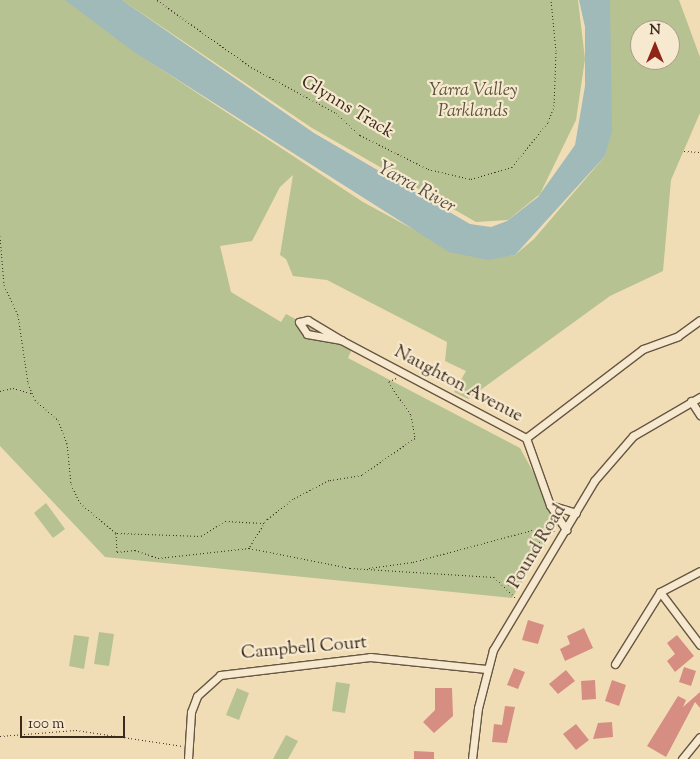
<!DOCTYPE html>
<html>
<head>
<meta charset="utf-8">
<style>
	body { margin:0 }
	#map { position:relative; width:700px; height:759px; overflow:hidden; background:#f1ddb5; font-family:"Sorts Mill Goudy",serif }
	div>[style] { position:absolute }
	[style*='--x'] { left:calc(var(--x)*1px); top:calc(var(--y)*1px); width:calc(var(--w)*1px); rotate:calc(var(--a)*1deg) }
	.green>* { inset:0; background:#b6c291 }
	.water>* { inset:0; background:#a0b9b9 }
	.building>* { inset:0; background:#d58e81 }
	.path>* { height:1px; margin-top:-0.5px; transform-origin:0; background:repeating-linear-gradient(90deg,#392a1c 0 1px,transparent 0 3.5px) }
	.roads { filter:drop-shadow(1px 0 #675742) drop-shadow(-1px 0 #675742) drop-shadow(0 1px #675742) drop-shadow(0 -1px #675742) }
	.minor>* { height:7px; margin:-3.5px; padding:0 3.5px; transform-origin:3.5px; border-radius:3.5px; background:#f6e9cf }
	span { translate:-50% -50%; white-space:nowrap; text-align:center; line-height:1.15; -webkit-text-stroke:4.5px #f6e9cf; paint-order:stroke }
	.park-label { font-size:18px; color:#585039; font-style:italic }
	.street-label { font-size:18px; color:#392a1c }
	.water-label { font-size:19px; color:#534e43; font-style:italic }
	.north { position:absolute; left:630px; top:20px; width:50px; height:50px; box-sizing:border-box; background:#f6e9cf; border:1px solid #aa9d87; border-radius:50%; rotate:0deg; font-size:14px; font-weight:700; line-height:20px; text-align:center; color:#392a1c }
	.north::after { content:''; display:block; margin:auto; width:18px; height:22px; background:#8f2418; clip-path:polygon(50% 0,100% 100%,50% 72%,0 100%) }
	.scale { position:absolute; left:20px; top:716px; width:105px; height:22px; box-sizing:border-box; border:2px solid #392a1c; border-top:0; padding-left:6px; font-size:15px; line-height:18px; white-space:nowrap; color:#392a1c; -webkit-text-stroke:4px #f6e9cf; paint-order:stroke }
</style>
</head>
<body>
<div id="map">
	<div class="green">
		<div style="clip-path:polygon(evenodd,0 0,67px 0,144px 58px,363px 202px,455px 252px,496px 258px,515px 255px,534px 239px,605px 156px,611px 131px,608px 0,679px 0,700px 57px,700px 113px,671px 180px,663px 271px,610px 296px,468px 399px,454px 392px,466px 371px,445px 361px,447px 342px,327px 280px,293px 276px,286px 259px,280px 255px,293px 175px,280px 187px,252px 241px,220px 246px,231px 292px,281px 322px,286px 314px,352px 349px,348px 358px,520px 448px,560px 521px,512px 598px,105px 557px,0 446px,0 0,640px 30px,670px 30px,670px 60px,640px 60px,640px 30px)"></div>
		<div style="clip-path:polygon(122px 0,578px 0,585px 59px,576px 120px,540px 194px,508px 220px,476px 222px,312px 128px)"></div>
		<div style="clip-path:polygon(46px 503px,65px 529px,53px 538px,34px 513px)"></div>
		<div style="clip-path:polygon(99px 632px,114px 634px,109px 666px,94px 664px)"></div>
		<div style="clip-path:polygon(74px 635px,89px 637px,84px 669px,69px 666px)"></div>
		<div style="clip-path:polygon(336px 682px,350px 684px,345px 713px,332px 711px)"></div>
		<div style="clip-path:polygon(237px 688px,249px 693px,239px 720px,226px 715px)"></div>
		<div style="clip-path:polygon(286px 735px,298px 741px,288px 759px,273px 759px)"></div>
	</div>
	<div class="water">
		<div style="clip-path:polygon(65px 0,122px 0,314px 133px,470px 224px,491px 227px,507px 221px,538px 197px,575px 145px,585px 86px,585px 27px,579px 0,610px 0,612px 131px,605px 156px,515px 255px,488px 260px,449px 252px,134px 52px)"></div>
	</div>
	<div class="building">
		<div style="clip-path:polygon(528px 620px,544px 625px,538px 644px,522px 640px)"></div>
		<div style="clip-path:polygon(584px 628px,593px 648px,565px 661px,560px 649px,570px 644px,567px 636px)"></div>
		<div style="clip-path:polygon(677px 635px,694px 656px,675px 672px,667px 661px,675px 654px,667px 643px)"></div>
		<div style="clip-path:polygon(684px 667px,696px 671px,691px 686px,679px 682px)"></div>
		<div style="clip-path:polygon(514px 668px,525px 672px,518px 689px,507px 685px)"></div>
		<div style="clip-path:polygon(566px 670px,575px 681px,558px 694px,549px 684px)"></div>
		<div style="clip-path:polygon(595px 680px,596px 699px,582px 700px,581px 681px)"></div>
		<div style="clip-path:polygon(612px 680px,626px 685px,619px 706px,605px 701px)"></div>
		<div style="clip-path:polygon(435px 688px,452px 688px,453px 716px,434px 733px,423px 722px,435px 710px)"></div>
		<div style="clip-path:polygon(700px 692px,700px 708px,695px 702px,666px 757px,647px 746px,678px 696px,686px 700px,683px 707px)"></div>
		<div style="clip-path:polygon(505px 706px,515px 707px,507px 743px,492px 742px,494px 724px,502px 725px)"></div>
		<div style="clip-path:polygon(612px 722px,613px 737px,593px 739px,598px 723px)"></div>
		<div style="clip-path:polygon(576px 724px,589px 740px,576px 750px,563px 734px)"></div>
		<div style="clip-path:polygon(414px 751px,434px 752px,434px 759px,414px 759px)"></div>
	</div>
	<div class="path">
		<div style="--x:157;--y:0;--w:115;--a:35.5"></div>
		<div style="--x:251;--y:67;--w:97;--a:28.4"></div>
		<div style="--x:336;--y:113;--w:33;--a:43"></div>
		<div style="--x:360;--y:135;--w:76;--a:26.6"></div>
		<div style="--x:428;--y:169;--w:44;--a:13.1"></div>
		<div style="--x:471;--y:179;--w:43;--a:-16.3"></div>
		<div style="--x:512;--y:167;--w:58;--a:-51.3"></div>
		<div style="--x:548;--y:122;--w:17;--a:-69"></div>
		<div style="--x:554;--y:106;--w:55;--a:-87.9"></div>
		<div style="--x:556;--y:51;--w:51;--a:-95.6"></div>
		<div style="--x:684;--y:151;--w:16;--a:4"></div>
		<div style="--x:0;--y:236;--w:49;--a:85.3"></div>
		<div style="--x:4;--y:285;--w:33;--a:65"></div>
		<div style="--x:18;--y:315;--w:69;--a:81.6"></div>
		<div style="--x:28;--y:383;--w:18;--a:68"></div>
		<div style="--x:35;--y:400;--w:30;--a:41"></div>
		<div style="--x:58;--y:420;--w:25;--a:69"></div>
		<div style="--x:67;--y:443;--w:41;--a:84.4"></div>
		<div style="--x:71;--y:484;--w:21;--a:65"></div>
		<div style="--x:80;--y:503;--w:47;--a:39.8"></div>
		<div style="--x:116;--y:533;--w:19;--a:87"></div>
		<div style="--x:117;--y:552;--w:18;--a:-6"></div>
		<div style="--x:135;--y:550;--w:24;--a:19"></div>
		<div style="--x:158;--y:558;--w:92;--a:-6.3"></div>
		<div style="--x:396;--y:378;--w:9;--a:153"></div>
		<div style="--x:388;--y:382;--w:40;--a:55.1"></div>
		<div style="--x:411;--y:415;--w:23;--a:80"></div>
		<div style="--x:415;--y:438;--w:65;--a:145.1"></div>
		<div style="--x:362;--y:475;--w:33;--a:171"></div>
		<div style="--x:329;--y:480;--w:41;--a:152.2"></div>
		<div style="--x:293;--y:499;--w:33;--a:142"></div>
		<div style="--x:267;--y:519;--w:34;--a:122"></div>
		<div style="--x:249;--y:548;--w:103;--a:11.2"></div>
		<div style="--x:350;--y:568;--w:144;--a:3.6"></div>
		<div style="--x:494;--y:577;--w:30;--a:44"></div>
		<div style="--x:0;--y:391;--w:13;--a:-13"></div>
		<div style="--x:13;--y:388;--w:19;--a:16"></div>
		<div style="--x:117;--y:533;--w:84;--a:2"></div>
		<div style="--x:201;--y:536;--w:28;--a:-32"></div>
		<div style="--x:225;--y:521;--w:39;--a:3"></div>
		<div style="--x:369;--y:568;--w:44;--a:-7.8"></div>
		<div style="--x:413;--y:562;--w:147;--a:-15"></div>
		<div style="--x:508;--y:585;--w:57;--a:-53.5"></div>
		<div style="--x:542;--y:539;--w:16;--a:-35"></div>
		<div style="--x:0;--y:736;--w:76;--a:-4.5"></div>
		<div style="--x:76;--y:730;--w:108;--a:8.5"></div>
	</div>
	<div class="roads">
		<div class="minor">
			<div style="--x:341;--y:340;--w:39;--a:-149"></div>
			<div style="--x:308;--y:320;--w:9;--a:167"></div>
			<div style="--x:299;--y:322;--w:14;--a:56"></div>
			<div style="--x:307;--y:334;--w:35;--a:10"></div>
			<div style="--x:341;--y:340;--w:209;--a:27.9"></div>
			<div style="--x:526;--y:438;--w:71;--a:70.3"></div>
			<div style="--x:550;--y:505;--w:30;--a:57"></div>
			<div style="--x:691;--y:401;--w:17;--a:57"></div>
			<div style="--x:526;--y:438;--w:147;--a:-37.3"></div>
			<div style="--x:643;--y:349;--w:37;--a:-20"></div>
			<div style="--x:678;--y:336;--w:27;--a:-36"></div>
			<div style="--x:550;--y:505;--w:27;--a:17"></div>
			<div style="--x:660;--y:592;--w:66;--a:53"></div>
			<div style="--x:615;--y:664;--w:85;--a:-58"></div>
			<div style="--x:660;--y:592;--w:45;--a:-27.7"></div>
			<div style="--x:188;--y:759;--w:47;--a:-86.3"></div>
			<div style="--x:191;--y:712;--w:17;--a:-69"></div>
			<div style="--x:197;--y:696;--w:31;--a:-42"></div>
			<div style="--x:220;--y:675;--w:151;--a:-6.8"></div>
			<div style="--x:370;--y:657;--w:117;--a:5.9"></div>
			<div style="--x:472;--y:759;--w:51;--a:-83.3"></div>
			<div style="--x:478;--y:708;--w:60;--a:-75.5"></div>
			<div style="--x:493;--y:650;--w:197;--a:-59.1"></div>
			<div style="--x:594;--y:481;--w:60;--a:-49.1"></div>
			<div style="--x:633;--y:436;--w:78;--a:-30.2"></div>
			<div style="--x:682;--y:759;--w:28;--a:-51"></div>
		</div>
	</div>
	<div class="park-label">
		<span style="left:473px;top:102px">Yarra Valley<br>Parklands</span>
	</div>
	<div class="street-label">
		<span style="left:347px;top:108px;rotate:31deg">Glynns Track</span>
		<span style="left:458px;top:385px;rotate:28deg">Naughton Avenue</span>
		<span style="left:538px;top:547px;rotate:-59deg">Pound Road</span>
		<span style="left:304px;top:649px;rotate:-5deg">Campbell Court</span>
	</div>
	<div class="water-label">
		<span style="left:416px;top:188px;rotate:29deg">Yarra River</span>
	</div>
	<div class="north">N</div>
	<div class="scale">100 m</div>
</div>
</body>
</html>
